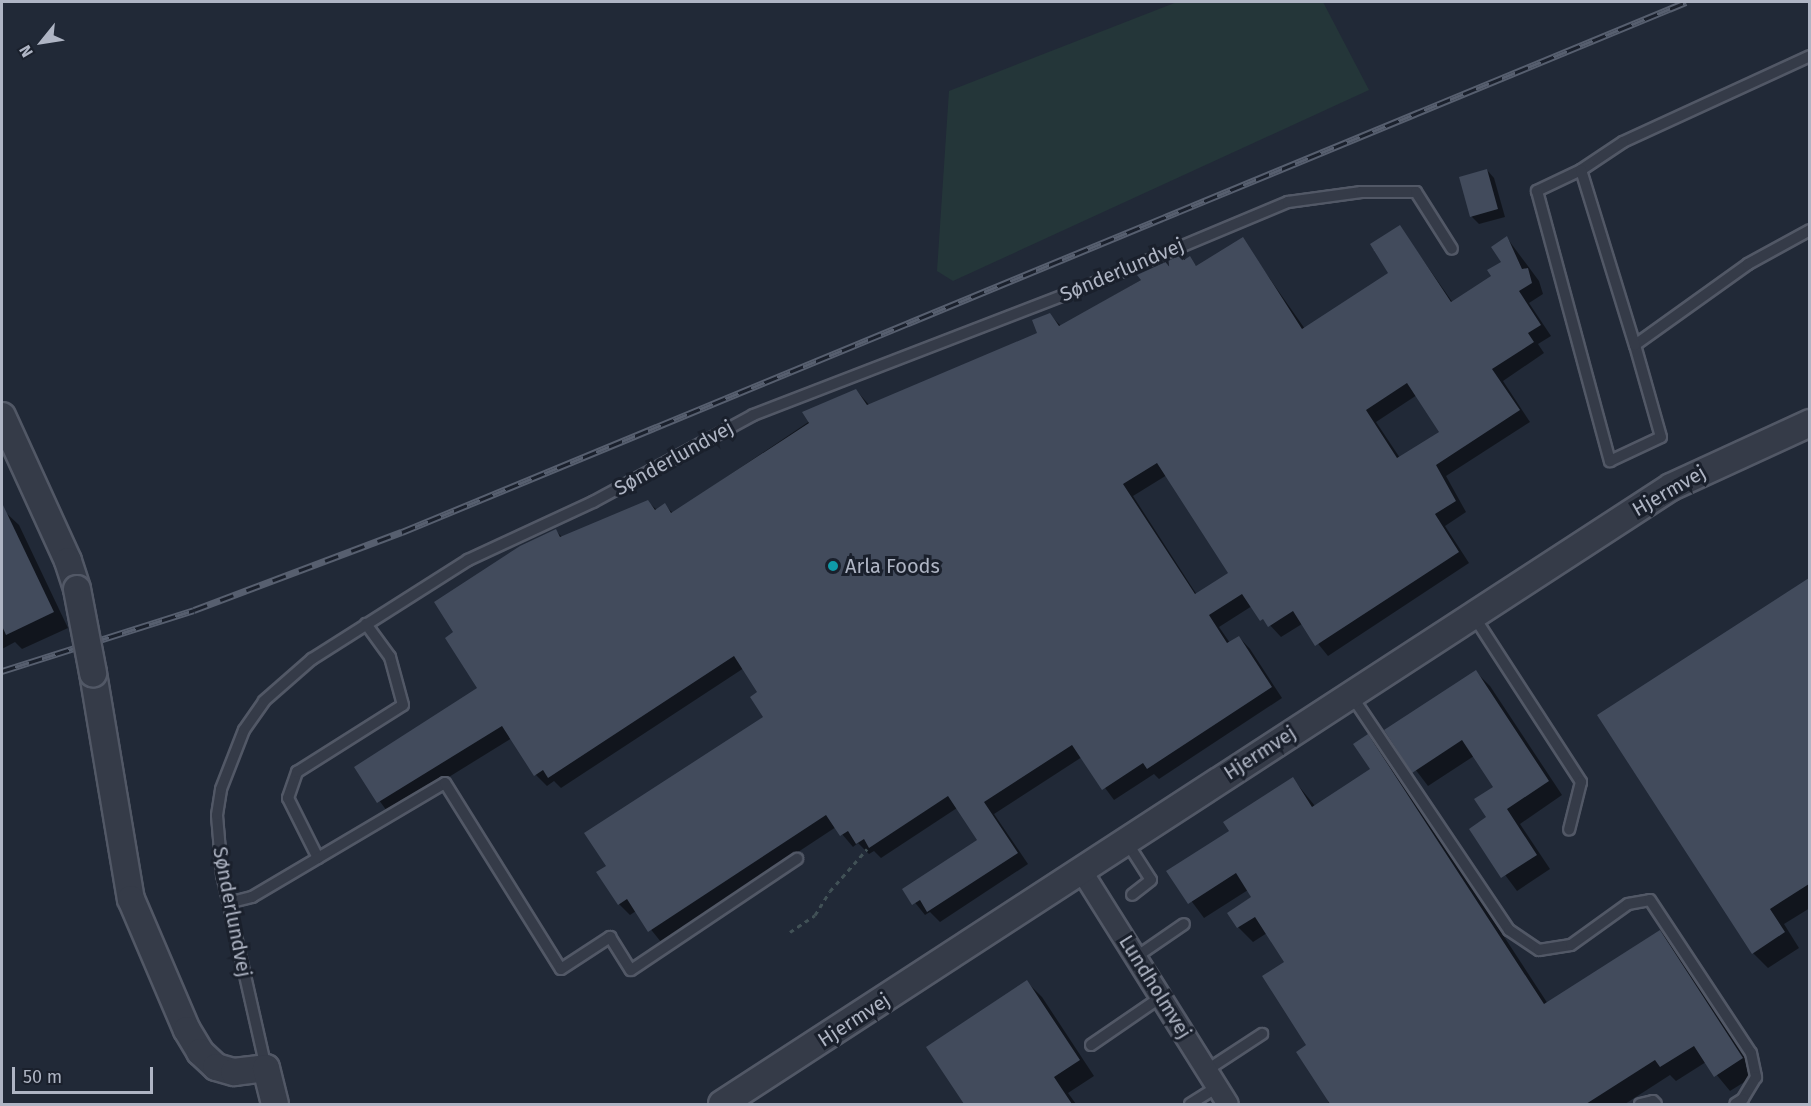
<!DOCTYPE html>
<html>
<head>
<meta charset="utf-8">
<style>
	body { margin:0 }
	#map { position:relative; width:1811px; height:1106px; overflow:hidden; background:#212937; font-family:"Fira Sans",sans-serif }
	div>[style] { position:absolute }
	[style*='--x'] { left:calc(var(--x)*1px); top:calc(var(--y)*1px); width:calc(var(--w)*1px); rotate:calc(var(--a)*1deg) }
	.green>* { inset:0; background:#243639 }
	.shadow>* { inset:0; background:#0007 }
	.building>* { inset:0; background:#424b5c }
	.path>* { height:3px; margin-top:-1.5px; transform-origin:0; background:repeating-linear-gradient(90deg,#415156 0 4.5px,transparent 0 9px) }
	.roads { filter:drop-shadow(2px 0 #525866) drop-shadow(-2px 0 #525866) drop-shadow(0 2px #525866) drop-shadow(0 -2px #525866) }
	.service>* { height:10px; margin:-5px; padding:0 5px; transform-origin:5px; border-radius:5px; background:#353b48 }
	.minor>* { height:20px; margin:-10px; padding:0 10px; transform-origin:10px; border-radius:10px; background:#353b48 }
	.tertiary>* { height:26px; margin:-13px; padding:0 13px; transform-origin:13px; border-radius:13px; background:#353b48 }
	.rail>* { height:7px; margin-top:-3.5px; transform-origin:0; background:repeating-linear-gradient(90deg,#1a202c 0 14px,#575f6f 0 28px); box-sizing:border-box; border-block:2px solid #575f6f }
	.bridges { filter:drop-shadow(2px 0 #525866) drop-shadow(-2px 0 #525866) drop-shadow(0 2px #525866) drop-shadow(0 -2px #525866) }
	.tertiary-bridge>* { height:26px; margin:-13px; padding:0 13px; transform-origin:13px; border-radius:13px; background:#353b48 }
	.dots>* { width:16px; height:16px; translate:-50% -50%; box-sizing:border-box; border:3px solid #1a202c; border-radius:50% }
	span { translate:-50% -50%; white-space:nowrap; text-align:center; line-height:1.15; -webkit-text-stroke:6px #1a202c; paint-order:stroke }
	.street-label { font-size:20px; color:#afb5c4 }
	.poi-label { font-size:20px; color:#afb5c4 }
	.left { translate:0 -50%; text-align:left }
	.frame { position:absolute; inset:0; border:3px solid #afb5c4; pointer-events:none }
	.north { position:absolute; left:12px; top:12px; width:60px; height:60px; -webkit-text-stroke:4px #1a202c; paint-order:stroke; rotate:240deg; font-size:16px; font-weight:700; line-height:24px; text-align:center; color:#afb5c4 }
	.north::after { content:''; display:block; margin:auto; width:21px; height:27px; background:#afb5c4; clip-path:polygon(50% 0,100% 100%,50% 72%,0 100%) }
	.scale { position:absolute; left:12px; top:1067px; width:141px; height:27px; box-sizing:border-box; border:3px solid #afb5c4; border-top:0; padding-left:8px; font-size:18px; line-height:21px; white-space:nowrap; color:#afb5c4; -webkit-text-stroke:4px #1a202c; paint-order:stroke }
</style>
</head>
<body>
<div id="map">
	<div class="green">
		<div style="clip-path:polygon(1177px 2px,1323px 2px,1369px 90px,953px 281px,937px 271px,949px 91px)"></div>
	</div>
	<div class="shadow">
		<div style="clip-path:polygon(1487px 170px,1494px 178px,1505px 217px,1479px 224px,1472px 217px,1461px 178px)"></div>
		<div style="clip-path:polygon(evenodd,1400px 227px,1453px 303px,1493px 277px,1503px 262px,1507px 238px,1539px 281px,1543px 294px,1529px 303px,1551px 336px,1538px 344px,1544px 353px,1503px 381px,1530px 422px,1446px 476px,1466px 512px,1445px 526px,1469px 563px,1328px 656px,1302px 624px,1281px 637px,1252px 606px,1219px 627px,1230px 643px,1239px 637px,1250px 649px,1282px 698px,1159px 779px,1154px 774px,1114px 800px,1082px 757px,994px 814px,1028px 864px,940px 922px,930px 912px,925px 915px,904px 889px,979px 840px,957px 808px,881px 858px,874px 851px,869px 854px,858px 843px,853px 847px,836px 827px,661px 942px,636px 911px,630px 915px,619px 904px,608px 867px,765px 717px,759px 693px,744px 668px,561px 788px,554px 781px,547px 786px,536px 775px,512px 738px,389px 814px,356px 768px,479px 689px,556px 531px,563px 538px,648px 502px,657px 510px,664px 505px,673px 513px,856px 390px,870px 406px,1039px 333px,1049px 314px,1061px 326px,1181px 257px,1198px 267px,1242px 239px,1305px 329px,1390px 273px,1400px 227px,1417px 395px,1441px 432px,1400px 458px,1376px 422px,1417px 395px,1400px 227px,1167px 475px,1230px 573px,1197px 595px,1133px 496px,1167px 475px)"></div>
		<div style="clip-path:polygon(3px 510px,19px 525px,68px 628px,22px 649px,15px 642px,2px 649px)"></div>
		<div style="clip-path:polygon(1810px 580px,1810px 908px,1784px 924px,1799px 948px,1768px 968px,1753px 953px,1599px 716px)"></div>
		<div style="clip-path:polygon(1476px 672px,1490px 686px,1562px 795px,1520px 824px,1550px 869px,1517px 891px,1471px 829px,1488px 817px,1495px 788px,1474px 756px,1428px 786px,1386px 731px)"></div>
		<div style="clip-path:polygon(1368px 736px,1383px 751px,1548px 1004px,1660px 931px,1675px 946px,1757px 1074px,1730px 1091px,1706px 1062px,1676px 1081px,1670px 1075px,1625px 1104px,1329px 1104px,1286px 962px,1267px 933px,1253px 942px,1238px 927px,1253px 897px,1248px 890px,1204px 918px,1169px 871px,1231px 831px,1293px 779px,1315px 806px,1372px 770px)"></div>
		<div style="clip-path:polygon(1027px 982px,1042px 997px,1094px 1076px,1068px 1093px,1076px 1104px,966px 1104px,928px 1048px)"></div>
	</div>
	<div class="building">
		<div style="clip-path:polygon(1487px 169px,1498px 209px,1470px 217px,1459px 177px)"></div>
		<div style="clip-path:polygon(evenodd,1400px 225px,1451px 302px,1491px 276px,1487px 270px,1501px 262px,1491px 247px,1507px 236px,1522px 269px,1528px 268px,1532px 283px,1519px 291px,1541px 325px,1528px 333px,1534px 342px,1492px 369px,1520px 410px,1436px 465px,1456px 501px,1435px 514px,1459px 552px,1315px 646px,1293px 611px,1268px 627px,1263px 619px,1260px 621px,1242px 594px,1209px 615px,1227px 643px,1239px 636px,1272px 687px,1147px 769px,1143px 763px,1102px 790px,1072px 745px,984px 802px,1018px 853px,927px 912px,920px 900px,912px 905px,902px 889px,977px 840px,948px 796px,869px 848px,864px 839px,856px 844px,848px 831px,840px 836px,826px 815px,648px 932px,627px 899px,618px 905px,596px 872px,606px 866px,584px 833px,763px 717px,750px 697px,757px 692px,734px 656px,548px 778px,543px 770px,534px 776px,502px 726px,377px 803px,354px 767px,477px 688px,445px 638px,453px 632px,434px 602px,520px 546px,556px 529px,560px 537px,648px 500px,655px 510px,665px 503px,671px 513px,809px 423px,802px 412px,856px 389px,867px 405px,1037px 333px,1032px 320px,1050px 313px,1059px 326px,1141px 280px,1137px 275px,1181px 255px,1184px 260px,1190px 256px,1196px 266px,1243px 237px,1302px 329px,1388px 273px,1370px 244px,1400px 225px,1407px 383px,1439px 432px,1397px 458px,1366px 410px,1407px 383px,1400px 225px,1157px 463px,1228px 573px,1195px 594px,1123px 484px,1157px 463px)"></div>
		<div style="clip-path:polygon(2px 503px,54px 612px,6px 635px,2px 626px)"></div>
		<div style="clip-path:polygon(1809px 578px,1809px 884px,1770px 909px,1785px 932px,1752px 954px,1597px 715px)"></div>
		<div style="clip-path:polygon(1476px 670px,1549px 781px,1507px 809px,1537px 855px,1501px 878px,1469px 829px,1486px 817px,1474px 799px,1493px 787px,1462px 740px,1412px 773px,1384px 730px)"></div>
		<div style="clip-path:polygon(1368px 734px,1544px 1004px,1660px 930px,1743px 1058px,1714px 1077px,1694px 1046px,1660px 1067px,1655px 1060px,1586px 1104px,1330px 1104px,1296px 1052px,1306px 1045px,1262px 976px,1284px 962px,1255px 917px,1237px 928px,1227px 913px,1251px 897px,1236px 873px,1188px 904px,1166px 871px,1229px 831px,1223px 822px,1293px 777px,1312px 807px,1370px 769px,1353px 744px)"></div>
		<div style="clip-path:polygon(1027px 980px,1080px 1060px,1054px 1077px,1072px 1104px,964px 1104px,926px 1047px)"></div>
	</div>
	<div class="path">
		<div style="--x:790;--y:932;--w:30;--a:-34"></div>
		<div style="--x:815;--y:915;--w:28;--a:-58"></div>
		<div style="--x:830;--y:891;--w:56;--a:-48.6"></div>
	</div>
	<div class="roads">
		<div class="service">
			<div style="--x:1810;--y:56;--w:206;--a:155.3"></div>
			<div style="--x:1623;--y:142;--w:50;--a:146.3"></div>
			<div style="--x:1581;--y:170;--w:49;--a:154.5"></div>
			<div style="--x:1537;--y:191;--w:280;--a:74.9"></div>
			<div style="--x:1610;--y:461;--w:56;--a:-25.2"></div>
			<div style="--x:1661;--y:437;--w:96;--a:-105.8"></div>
			<div style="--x:1635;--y:345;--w:139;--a:-35.6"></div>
			<div style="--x:1748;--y:264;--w:71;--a:-28.7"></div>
			<div style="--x:1581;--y:170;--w:183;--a:72.9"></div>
			<div style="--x:1473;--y:615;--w:199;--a:57.1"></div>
			<div style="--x:1581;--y:782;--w:49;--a:104"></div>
			<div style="--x:1351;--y:695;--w:283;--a:56.1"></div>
			<div style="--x:1509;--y:930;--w:36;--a:34"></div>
			<div style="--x:1539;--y:950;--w:32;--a:-9"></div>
			<div style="--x:1571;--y:945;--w:70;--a:-35.7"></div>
			<div style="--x:1628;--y:904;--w:22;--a:-10"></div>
			<div style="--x:1650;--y:900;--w:183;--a:56.6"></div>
			<div style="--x:1751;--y:1053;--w:25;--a:78"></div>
			<div style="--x:1756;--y:1077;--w:26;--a:121"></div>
			<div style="--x:1743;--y:1099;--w:9;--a:148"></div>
			<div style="--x:1126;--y:841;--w:46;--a:57.3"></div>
			<div style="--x:1151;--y:880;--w:24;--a:142"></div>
			<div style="--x:318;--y:858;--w:67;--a:-116.6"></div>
			<div style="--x:288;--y:798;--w:28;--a:-71"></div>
			<div style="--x:297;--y:772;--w:125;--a:-32.3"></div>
			<div style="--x:403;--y:705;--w:50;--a:-105.2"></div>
			<div style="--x:390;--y:657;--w:41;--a:-126"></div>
			<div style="--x:228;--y:903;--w:25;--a:-14"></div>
			<div style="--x:252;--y:897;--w:224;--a:-30.6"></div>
			<div style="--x:445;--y:783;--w:219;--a:58.1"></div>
			<div style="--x:561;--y:969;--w:59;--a:-33.1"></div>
			<div style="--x:610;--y:937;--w:39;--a:58"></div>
			<div style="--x:631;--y:970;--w:200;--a:-33.8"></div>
			<div style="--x:1136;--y:957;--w:58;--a:-34.5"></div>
			<div style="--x:1091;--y:1045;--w:85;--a:-34.4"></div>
			<div style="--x:266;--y:1068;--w:198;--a:-102.8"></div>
			<div style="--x:222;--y:875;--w:60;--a:-94.8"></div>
			<div style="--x:217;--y:815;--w:26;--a:-81"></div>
			<div style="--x:221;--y:789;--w:63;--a:-68.7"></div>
			<div style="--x:244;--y:730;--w:35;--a:-55"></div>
			<div style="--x:264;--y:701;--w:64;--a:-41.2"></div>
			<div style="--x:312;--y:659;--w:185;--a:-32.4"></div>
			<div style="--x:468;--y:560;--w:138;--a:-24.9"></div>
			<div style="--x:593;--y:502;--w:182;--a:-28.5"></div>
			<div style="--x:753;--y:415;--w:358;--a:-21.1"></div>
			<div style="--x:1087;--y:286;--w:218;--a:-22.7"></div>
			<div style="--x:1288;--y:202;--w:74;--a:-7.8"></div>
			<div style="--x:1361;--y:192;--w:55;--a:0"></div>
			<div style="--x:1416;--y:192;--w:67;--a:57.7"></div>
			<div style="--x:1207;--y:1070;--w:66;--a:-33.2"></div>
			<div style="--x:1190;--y:1104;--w:32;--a:-32"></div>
			<div style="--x:1640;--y:1104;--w:13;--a:-13"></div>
			<div style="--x:1653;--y:1101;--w:4;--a:45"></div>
		</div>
		<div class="minor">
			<div style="--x:1081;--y:870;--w:276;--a:57.9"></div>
		</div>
		<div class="tertiary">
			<div style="--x:2;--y:416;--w:159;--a:65.5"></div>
			<div style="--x:68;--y:561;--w:29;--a:72"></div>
			<div style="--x:93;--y:673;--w:229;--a:80.5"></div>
			<div style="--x:131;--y:899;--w:142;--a:66.9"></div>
			<div style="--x:187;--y:1030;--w:26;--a:59"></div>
			<div style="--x:200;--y:1052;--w:22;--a:43"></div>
			<div style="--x:216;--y:1067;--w:19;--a:16"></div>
			<div style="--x:234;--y:1072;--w:32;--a:-7"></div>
			<div style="--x:266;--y:1068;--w:37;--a:76"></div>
			<div style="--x:722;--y:1104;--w:1132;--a:-33.03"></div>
			<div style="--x:1671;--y:487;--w:153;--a:-24.7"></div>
		</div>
	</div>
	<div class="rail">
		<div style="--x:2;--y:671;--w:201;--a:-17.6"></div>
		<div style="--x:194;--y:610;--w:222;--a:-20.6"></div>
		<div style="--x:402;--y:532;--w:1389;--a:-22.43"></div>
	</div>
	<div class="bridges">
		<div class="tertiary-bridge">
			<div style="--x:77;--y:589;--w:86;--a:79.2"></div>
		</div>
	</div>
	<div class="dots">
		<div style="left:833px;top:566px;background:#0f9aa8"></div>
	</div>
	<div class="street-label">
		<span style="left:1122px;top:270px;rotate:-23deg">Sønderlundvej</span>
		<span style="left:674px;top:458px;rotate:-29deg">Sønderlundvej</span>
		<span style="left:1669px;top:491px;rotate:-30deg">Hjermvej</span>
		<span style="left:1260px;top:753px;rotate:-33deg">Hjermvej</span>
		<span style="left:232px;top:912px;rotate:79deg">Sønderlundvej</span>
		<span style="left:1155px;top:987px;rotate:58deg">Lundholmvej</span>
		<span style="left:854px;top:1020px;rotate:-33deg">Hjermvej</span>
	</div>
	<div class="poi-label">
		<span class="left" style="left:845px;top:566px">Arla Foods</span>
	</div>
	<div class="frame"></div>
	<div class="north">N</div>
	<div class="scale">50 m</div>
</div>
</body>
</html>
